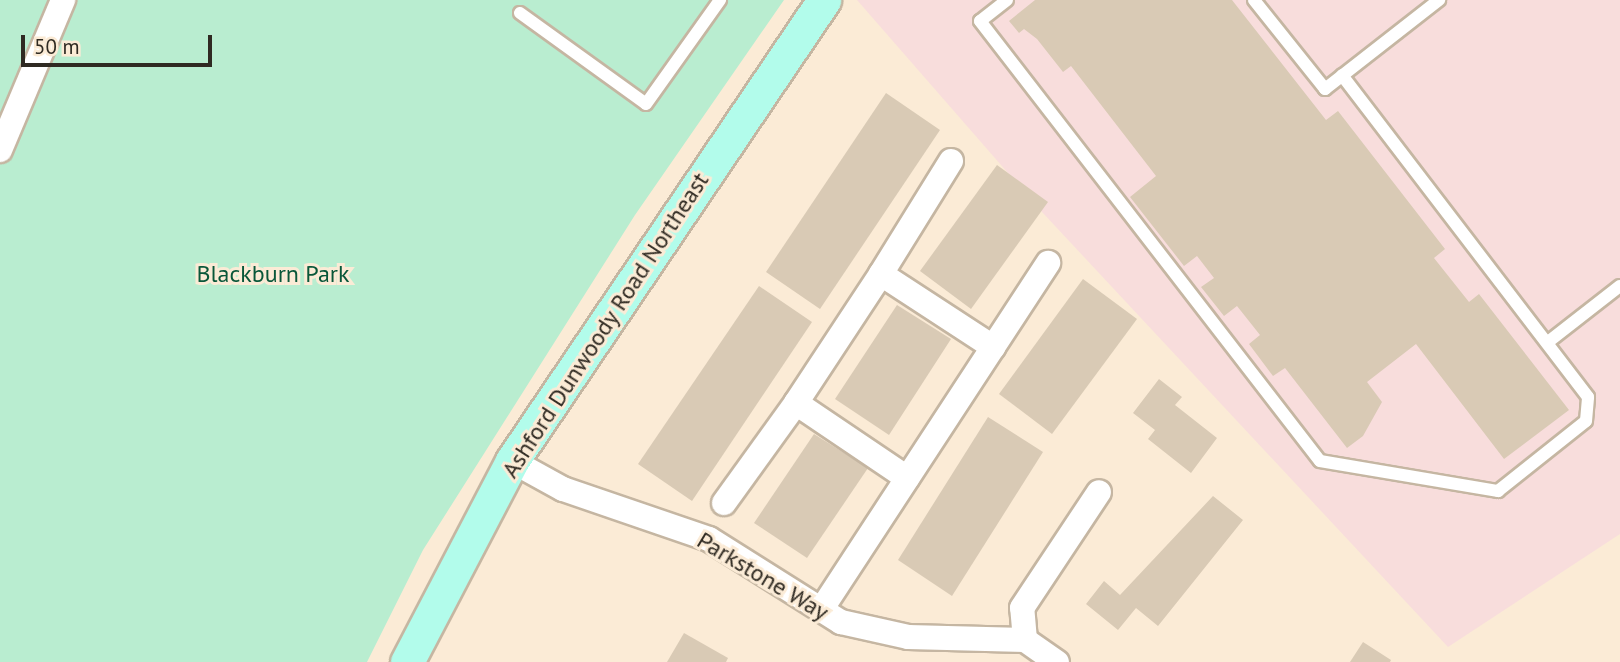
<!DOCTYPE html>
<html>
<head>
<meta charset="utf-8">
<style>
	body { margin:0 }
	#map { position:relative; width:1620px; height:662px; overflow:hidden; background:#fbebd6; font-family:"PT Sans",sans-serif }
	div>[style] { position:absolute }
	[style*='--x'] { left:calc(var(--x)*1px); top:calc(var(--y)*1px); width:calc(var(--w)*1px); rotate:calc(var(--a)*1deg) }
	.commercial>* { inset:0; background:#f8dddc }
	.green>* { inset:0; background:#b9edd0 }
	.building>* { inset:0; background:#d9cab5 }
	.roads { filter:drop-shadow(2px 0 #c5b6a2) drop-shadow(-2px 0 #c5b6a2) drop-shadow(0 2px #c5b6a2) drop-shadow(0 -2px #c5b6a2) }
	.service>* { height:12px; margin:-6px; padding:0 6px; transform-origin:6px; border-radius:6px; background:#fff }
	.minor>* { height:24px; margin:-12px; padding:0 12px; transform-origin:12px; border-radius:12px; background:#fff }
	.secondary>* { height:33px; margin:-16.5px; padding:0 16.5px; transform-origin:16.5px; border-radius:16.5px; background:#b2fceb }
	span { translate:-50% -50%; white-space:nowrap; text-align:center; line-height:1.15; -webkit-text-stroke:6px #fbebd6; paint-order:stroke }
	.park-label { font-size:24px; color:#095739 }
	.street-label { font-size:24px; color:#2f2a22 }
	.scale { position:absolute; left:21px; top:35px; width:191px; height:32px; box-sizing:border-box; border:4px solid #2f2a22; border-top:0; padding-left:9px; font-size:21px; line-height:24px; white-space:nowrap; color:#2f2a22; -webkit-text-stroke:5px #fbebd6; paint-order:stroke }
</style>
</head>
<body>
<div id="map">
	<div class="commercial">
		<div style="clip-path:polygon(857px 0,1620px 0,1620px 534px,1448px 647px,1042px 212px)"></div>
	</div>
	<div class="green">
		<div style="clip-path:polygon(0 0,784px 0,635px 215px,423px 550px,367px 662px,0 662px)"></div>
	</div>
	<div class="building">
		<div style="clip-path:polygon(1035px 0,1232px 0,1326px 120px,1338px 111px,1445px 249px,1434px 258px,1469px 302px,1479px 294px,1569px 410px,1504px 459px,1416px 344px,1367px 382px,1382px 402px,1363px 436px,1347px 448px,1285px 368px,1273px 376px,1249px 344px,1260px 335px,1237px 306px,1224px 316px,1201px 287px,1214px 278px,1197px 256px,1184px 266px,1130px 197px,1156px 176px,1071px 66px,1063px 72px,1037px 39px,1024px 29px,1019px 33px,1009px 21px)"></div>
		<div style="clip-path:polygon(886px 93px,940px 130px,820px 309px,766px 272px)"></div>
		<div style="clip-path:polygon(997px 165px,1048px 202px,971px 309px,920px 271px)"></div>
		<div style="clip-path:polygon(1083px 279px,1137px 319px,1052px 434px,999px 394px)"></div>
		<div style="clip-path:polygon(759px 286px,812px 322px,692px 501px,638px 464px)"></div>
		<div style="clip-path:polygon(897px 305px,951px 339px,889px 435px,835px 399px)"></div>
		<div style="clip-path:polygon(1159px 379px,1182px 397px,1175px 405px,1217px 438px,1191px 473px,1148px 439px,1155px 430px,1133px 413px)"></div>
		<div style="clip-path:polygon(988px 417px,1043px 452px,952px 596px,898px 560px)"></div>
		<div style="clip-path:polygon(814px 434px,868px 468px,807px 558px,754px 523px)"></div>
		<div style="clip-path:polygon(1213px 496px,1243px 520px,1158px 626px,1136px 608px,1118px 630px,1086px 604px,1104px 581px,1120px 595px)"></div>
		<div style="clip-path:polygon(684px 633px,728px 658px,726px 662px,667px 662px)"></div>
		<div style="clip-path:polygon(1363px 642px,1391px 660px,1390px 662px,1350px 662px)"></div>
	</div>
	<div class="roads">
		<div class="service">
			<div style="--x:1007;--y:0;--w:34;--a:142"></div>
			<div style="--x:980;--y:21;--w:556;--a:52.31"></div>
			<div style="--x:1320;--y:461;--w:181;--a:9.6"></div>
			<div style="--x:1498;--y:491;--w:112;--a:-38.5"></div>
			<div style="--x:1586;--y:421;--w:24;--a:-85"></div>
			<div style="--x:1588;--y:397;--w:405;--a:-127.4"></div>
			<div style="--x:1254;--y:0;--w:114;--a:51.4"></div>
			<div style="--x:1325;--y:89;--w:145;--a:-38"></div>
			<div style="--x:520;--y:13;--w:155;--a:35.8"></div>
			<div style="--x:646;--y:104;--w:128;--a:-54.6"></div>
			<div style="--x:1548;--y:342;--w:91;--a:-37.9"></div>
		</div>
		<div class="minor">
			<div style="--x:0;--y:150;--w:163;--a:-67.2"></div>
			<div style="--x:951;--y:161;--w:133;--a:121.8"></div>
			<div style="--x:881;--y:274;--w:134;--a:33.1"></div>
			<div style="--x:881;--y:274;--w:154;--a:123.4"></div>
			<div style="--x:796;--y:403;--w:134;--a:34"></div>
			<div style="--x:512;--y:461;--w:58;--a:28.8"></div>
			<div style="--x:563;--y:489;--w:154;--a:18.9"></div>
			<div style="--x:709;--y:539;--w:156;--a:32.2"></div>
			<div style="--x:841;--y:622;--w:69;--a:12.6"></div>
			<div style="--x:908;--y:637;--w:117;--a:1.5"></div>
			<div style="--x:1025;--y:640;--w:39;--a:35"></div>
			<div style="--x:724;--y:503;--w:123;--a:-54.2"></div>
			<div style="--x:821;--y:610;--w:415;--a:-56.8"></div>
			<div style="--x:1025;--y:640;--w:32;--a:-95"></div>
			<div style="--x:1022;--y:608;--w:139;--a:-56.4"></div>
		</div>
		<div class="secondary">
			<div style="--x:407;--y:662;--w:227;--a:-62.4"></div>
			<div style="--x:512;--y:461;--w:557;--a:-55.91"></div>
		</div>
	</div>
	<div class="park-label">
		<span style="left:273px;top:274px">Blackburn Park</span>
	</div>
	<div class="street-label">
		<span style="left:605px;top:325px;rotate:-57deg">Ashford Dunwoody Road Northeast</span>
		<span style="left:763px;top:576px;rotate:31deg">Parkstone Way</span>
	</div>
	<div class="scale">50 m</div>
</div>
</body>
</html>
